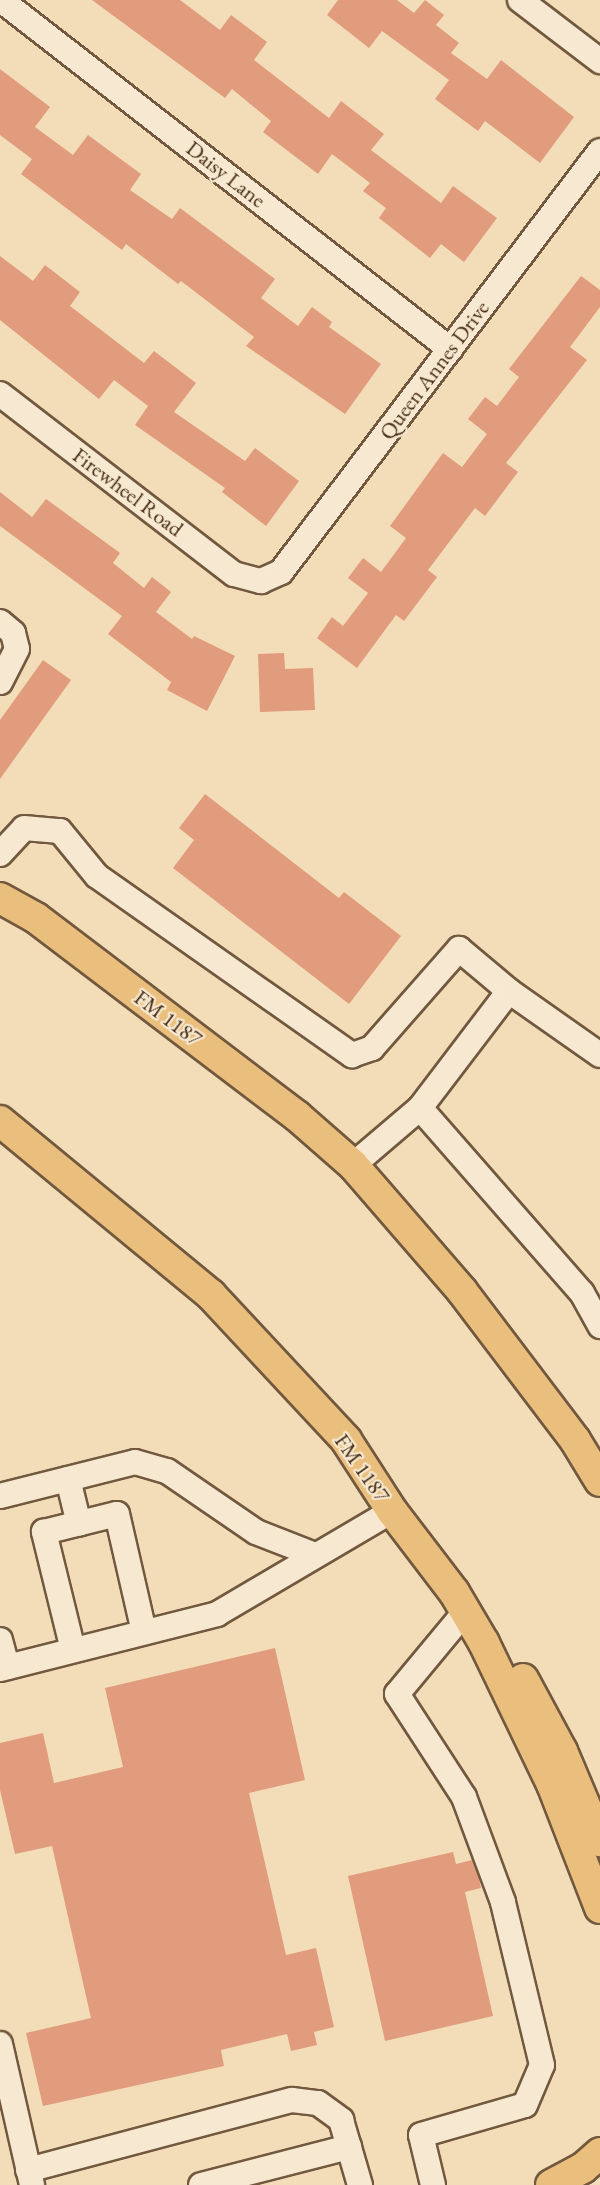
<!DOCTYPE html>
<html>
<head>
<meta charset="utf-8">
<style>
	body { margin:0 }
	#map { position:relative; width:600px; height:2185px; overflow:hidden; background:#f3ddb8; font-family:"EB Garamond",serif }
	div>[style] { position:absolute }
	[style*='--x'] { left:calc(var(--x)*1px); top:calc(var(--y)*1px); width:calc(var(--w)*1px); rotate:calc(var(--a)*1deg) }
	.building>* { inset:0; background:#e09c7c }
	.roads { filter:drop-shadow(2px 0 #71583e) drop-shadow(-2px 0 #71583e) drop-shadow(0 2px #71583e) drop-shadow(0 -2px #71583e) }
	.minor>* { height:24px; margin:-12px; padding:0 12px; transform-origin:12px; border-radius:12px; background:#f7e9d1 }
	.major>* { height:30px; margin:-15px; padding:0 15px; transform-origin:15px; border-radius:15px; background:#eabe7c }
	span { translate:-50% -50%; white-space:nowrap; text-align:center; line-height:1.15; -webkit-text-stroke:4.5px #f7e9d1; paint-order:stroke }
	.street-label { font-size:22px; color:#462b15 }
</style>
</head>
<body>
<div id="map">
	<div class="building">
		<div style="clip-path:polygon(92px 0,180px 0,220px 30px,231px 15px,267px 42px,254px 60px,329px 118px,341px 101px,384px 134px,371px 150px,441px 203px,453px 186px,497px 218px,464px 262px,441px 244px,430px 258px,379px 218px,386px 208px,363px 191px,370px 183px,332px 154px,318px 174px,263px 132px,271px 121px,232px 89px,225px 98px)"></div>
		<div style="clip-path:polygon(338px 0,397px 0,414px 13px,425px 0,444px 15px,436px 25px,459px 43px,451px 53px,487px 79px,501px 60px,574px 117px,540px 163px,485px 121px,478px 131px,435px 99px,449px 80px,382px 31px,369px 48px,327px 15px)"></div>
		<div style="clip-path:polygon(0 69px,50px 107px,35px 127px,73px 155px,88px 135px,141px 174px,130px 190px,172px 219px,180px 208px,275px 279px,261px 298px,298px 326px,312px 307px,332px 322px,329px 327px,381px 364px,345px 414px,246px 346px,254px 337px,181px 281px,178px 284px,126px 244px,122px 250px,21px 174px,32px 159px,0 135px)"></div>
		<div style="clip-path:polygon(0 256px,33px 281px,45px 265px,80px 292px,70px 306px,144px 363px,154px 351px,196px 383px,174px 412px,245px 461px,255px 448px,299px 481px,266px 526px,222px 492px,225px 488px,135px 425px,148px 406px,114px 380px,99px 399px,0 320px)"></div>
		<div style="clip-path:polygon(581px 276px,600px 290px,600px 307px,570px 347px,587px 360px,506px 463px,518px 472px,485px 516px,475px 508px,428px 570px,437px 577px,404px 621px,396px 615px,357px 668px,317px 638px,332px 617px,343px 626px,368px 593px,348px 578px,363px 558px,381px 572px,406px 538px,390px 526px,443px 453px,462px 467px,487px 434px,468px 419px,485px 397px,497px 406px,519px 377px,509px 369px)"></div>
		<div style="clip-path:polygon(0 492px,32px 517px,46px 499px,120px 553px,113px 563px,144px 588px,152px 577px,171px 592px,156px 612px,192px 639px,194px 636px,235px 656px,207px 711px,167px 690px,171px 682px,108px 634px,122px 616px,0 526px)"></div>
		<div style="clip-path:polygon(284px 653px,285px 669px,313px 668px,315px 710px,260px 712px,258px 654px)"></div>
		<div style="clip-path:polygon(43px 660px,71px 680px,0 779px,0 720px)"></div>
		<div style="clip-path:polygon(205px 794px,339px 898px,344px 892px,401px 936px,349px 1004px,173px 868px,194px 840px,179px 828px)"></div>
		<div style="clip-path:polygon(275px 1648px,305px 1780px,249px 1793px,286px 1955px,316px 1948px,334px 2027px,314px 2032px,317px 2045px,291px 2051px,287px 2034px,221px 2050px,224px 2066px,43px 2106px,26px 2033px,91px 2018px,52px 1846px,15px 1854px,0 1790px,0 1743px,43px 1733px,54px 1783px,123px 1767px,105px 1688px)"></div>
		<div style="clip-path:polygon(453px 1852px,456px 1864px,472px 1860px,479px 1879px,481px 1888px,465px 1892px,493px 2016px,385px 2041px,348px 1876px)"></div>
	</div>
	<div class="roads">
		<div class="minor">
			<div style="--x:1;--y:0;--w:569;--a:37.86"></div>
			<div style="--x:520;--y:0;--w:101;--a:37.3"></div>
			<div style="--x:0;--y:394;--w:295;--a:37.6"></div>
			<div style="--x:234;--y:574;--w:28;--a:15"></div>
			<div style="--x:261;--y:581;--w:22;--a:-24"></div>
			<div style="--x:281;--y:572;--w:528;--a:-52.85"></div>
			<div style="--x:0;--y:622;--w:17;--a:40"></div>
			<div style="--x:13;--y:633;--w:16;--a:76"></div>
			<div style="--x:17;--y:649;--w:37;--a:117"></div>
			<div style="--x:0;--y:854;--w:35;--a:-47"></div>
			<div style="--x:24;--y:828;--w:36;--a:5"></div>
			<div style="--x:60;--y:831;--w:58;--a:50.6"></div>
			<div style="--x:97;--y:876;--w:312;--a:35.1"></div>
			<div style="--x:352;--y:1055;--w:21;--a:-19"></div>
			<div style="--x:372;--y:1048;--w:132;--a:-48.7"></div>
			<div style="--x:459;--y:949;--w:65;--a:40"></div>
			<div style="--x:509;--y:991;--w:147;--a:127.3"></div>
			<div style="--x:420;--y:1108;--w:246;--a:48.8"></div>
			<div style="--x:582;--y:1293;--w:38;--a:61"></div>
			<div style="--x:509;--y:991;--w:111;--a:35.1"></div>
			<div style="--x:353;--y:1165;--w:88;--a:-40.4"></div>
			<div style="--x:68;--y:1479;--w:46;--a:76.3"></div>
			<div style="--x:0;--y:1496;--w:139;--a:-14.1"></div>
			<div style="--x:135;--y:1462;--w:33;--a:16"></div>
			<div style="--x:167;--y:1471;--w:108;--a:34.4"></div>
			<div style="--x:256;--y:1532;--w:63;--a:21.3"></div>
			<div style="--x:0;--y:1640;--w:28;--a:75"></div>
			<div style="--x:73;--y:1650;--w:122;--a:-103.8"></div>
			<div style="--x:44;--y:1532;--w:75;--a:-13.9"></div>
			<div style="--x:117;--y:1514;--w:121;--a:77.1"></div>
			<div style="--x:0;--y:1669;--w:224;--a:-14.2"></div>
			<div style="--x:217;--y:1614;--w:203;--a:-30.5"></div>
			<div style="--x:0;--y:2044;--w:145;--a:77.2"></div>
			<div style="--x:28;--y:2170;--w:273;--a:-14.9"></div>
			<div style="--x:292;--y:2100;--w:26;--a:7"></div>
			<div style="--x:318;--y:2103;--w:29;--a:36"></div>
			<div style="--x:341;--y:2120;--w:68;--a:73.7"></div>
			<div style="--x:201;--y:2185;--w:153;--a:-14.4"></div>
			<div style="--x:433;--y:2185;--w:51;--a:-103.5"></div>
			<div style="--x:421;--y:2135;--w:108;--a:-16.1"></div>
			<div style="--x:525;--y:2105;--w:43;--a:-67"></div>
			<div style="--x:542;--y:2065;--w:168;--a:-103.5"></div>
			<div style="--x:503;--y:1902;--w:112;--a:-110.4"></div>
			<div style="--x:464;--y:1797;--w:123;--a:-123"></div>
			<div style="--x:397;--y:1694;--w:107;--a:-50.3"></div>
		</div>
		<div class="major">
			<div style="--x:0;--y:898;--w:41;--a:29.1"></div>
			<div style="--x:36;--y:918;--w:328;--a:37.2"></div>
			<div style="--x:297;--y:1116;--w:74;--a:41.2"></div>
			<div style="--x:353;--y:1165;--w:167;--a:49.1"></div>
			<div style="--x:462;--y:1291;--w:187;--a:52.8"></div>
			<div style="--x:575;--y:1440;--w:48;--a:58.6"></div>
			<div style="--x:0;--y:1121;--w:273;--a:39.5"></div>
			<div style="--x:211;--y:1295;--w:198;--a:47"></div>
			<div style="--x:346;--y:1440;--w:85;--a:57.1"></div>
			<div style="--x:392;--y:1511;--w:102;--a:52.6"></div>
			<div style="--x:454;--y:1592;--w:59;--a:59.5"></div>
			<div style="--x:484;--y:1643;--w:157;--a:64.3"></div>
			<div style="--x:552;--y:1784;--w:133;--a:68.8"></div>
			<div style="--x:523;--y:1679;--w:82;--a:61.6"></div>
			<div style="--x:562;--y:1751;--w:98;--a:67.1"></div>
			<div style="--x:551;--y:2185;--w:36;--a:-28"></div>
			<div style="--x:583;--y:2168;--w:23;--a:-41"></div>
		</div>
	</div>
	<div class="street-label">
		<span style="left:226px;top:174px;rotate:38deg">Daisy Lane</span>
		<span style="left:434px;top:370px;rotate:-53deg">Queen Annes Drive</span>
		<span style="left:128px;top:492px;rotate:37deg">Firewheel Road</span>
		<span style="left:168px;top:1018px;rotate:37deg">FM 1187</span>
		<span style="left:362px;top:1468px;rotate:55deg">FM 1187</span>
	</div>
</div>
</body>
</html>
